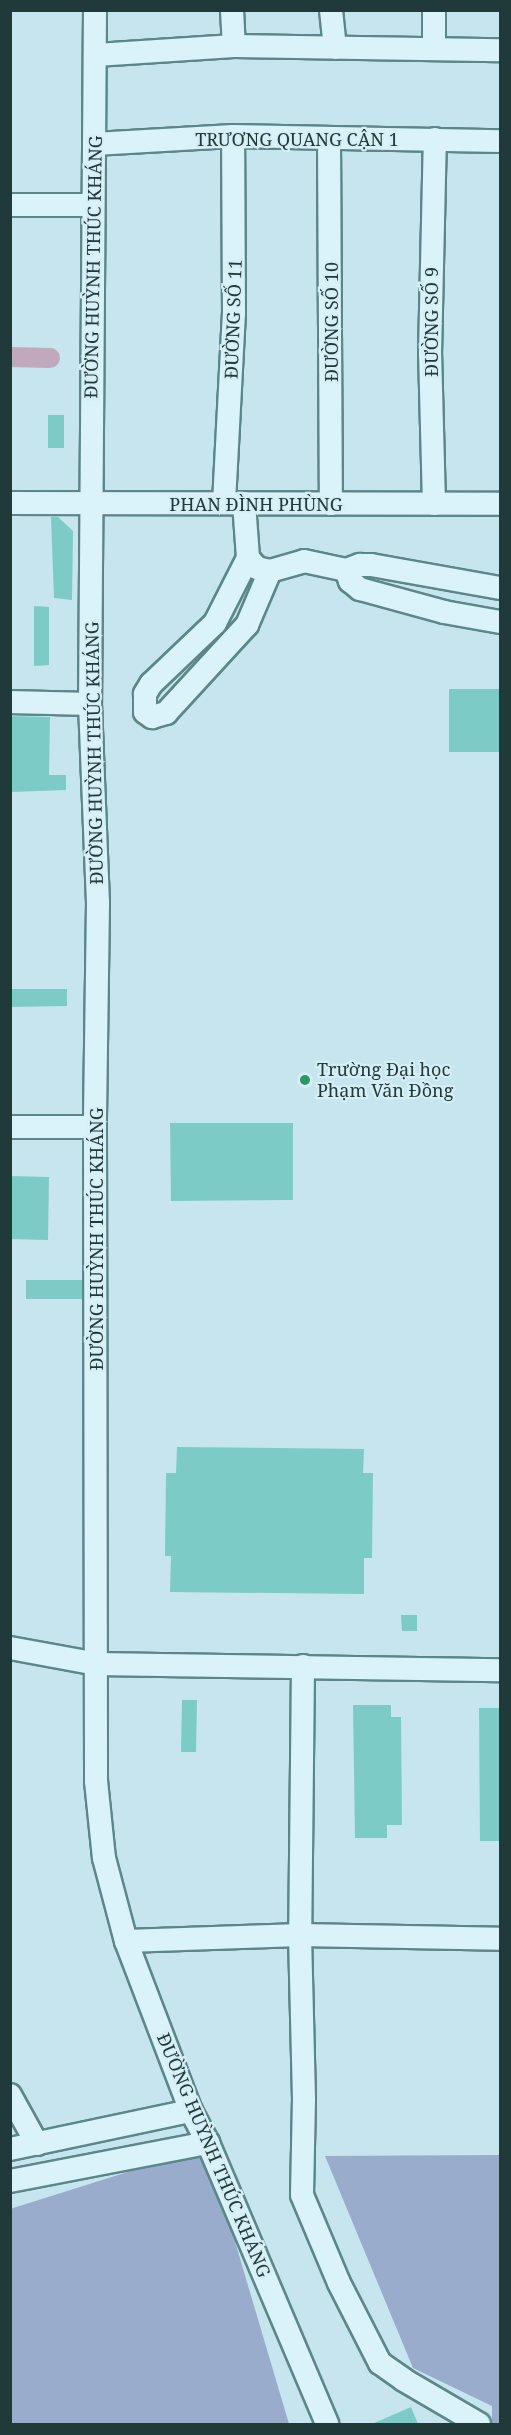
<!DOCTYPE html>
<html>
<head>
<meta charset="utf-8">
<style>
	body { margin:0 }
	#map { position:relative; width:511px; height:2435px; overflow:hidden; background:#c6e5ee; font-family:"Noto Serif",serif }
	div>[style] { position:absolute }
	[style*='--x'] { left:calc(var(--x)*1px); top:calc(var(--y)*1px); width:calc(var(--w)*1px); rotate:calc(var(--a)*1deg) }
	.green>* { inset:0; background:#9aaccc }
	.canal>* { height:20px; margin:-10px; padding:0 10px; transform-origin:10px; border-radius:10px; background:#c2a8bc }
	.building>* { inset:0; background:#7dcbc6 }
	.roads { filter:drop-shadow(2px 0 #5c8789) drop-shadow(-2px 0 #5c8789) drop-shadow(0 2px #5c8789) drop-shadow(0 -2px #5c8789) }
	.minor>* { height:22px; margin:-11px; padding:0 11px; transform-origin:11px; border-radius:11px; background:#daf2f9 }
	.dots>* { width:16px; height:16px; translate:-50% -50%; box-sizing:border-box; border:3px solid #d6eef5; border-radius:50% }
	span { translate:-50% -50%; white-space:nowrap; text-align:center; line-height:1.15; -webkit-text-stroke:4.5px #d6eef5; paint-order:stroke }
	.street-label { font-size:18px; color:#203a3a }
	.poi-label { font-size:18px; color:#203a3a }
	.left { translate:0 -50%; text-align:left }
	.frame { position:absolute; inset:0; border:12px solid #203a3a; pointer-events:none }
</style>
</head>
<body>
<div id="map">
	<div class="green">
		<div style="clip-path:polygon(207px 2147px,289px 2424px,11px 2424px,10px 2209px)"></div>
		<div style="clip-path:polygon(500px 2155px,500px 2424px,492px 2424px,492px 2406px,413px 2368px,325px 2156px)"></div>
	</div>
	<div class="canal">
		<div style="--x:10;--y:357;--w:40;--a:1.4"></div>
	</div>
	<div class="building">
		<div style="clip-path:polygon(48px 415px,64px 415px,64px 448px,48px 448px)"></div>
		<div style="clip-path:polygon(51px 517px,58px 517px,73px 531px,72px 600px,54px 598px)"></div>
		<div style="clip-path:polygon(34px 606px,49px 607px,49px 665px,34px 666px)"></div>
		<div style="clip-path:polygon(449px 689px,501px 689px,501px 752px,449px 752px)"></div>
		<div style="clip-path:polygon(10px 716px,50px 717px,49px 775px,66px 775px,66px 790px,10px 792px)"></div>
		<div style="clip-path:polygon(10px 989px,67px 989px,67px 1006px,10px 1007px)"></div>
		<div style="clip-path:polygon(170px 1123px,293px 1123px,293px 1200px,171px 1201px)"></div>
		<div style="clip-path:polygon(10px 1176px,49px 1177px,48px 1240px,10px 1239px)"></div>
		<div style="clip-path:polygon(26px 1280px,82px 1280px,82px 1299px,26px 1299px)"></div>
		<div style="clip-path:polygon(177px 1447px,364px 1449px,363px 1473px,373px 1473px,372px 1558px,364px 1558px,364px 1594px,170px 1592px,171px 1556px,165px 1556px,166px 1473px,176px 1473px)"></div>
		<div style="clip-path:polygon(401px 1615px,417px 1615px,417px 1631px,402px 1631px)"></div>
		<div style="clip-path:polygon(182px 1700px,197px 1700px,196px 1752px,181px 1752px)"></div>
		<div style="clip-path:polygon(353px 1705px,391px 1705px,391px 1717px,401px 1717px,402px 1825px,387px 1825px,387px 1838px,355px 1838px)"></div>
		<div style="clip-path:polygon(479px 1708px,501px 1708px,501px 1841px,480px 1841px)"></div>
		<div style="clip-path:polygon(411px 2407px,418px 2424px,372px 2424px)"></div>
	</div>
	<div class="roads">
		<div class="minor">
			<div style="--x:95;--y:10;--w:694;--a:90.41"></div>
			<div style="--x:90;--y:704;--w:199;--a:87.7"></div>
			<div style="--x:98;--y:903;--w:224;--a:90.8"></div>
			<div style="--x:95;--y:1127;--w:654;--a:89.91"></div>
			<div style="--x:96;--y:1781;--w:77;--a:84.1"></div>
			<div style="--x:104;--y:1858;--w:86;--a:75.2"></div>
			<div style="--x:126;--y:1941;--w:182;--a:69.1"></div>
			<div style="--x:191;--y:2111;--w:36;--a:62"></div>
			<div style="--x:208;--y:2143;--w:305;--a:67"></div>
			<div style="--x:232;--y:10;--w:36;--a:87"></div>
			<div style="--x:331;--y:10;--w:38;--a:84"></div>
			<div style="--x:434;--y:10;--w:37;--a:90"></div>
			<div style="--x:96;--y:55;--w:138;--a:-3.7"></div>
			<div style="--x:234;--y:46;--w:266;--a:0.9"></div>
			<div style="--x:329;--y:139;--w:365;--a:89.7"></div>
			<div style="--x:94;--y:144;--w:139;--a:-3.3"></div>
			<div style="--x:233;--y:136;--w:267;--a:1.1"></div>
			<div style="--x:10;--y:205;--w:82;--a:0"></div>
			<div style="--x:10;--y:503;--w:490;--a:0.1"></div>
			<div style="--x:224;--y:503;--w:190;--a:-87"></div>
			<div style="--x:234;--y:313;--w:177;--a:-90.3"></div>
			<div style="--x:244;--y:503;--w:55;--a:85.8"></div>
			<div style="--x:248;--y:558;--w:13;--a:48"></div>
			<div style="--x:257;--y:568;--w:13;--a:13"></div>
			<div style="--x:270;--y:571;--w:35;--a:-16"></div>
			<div style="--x:304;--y:561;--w:43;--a:12.1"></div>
			<div style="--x:346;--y:570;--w:15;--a:-20"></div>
			<div style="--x:360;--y:565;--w:11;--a:0"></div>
			<div style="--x:371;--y:565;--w:131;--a:10.1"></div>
			<div style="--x:434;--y:504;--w:150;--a:-91.5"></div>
			<div style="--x:430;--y:354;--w:215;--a:-88.7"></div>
			<div style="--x:248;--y:558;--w:73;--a:116.9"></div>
			<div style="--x:215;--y:623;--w:88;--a:136.4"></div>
			<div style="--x:151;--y:684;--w:12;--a:121"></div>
			<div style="--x:145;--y:694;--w:18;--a:90"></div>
			<div style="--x:145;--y:712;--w:9;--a:36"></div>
			<div style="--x:152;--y:717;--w:15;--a:-16"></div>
			<div style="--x:166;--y:713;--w:120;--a:-47.4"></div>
			<div style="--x:247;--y:625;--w:59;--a:-66.9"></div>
			<div style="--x:346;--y:570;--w:12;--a:70"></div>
			<div style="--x:350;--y:581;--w:13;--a:39"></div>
			<div style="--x:360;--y:589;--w:87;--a:15.3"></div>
			<div style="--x:444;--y:612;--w:57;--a:10.1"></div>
			<div style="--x:10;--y:702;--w:80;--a:1.4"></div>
			<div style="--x:10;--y:1127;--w:85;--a:0"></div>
			<div style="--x:10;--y:1648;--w:88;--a:10.4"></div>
			<div style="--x:97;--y:1664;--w:403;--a:0.9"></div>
			<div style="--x:303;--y:1666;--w:269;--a:90.6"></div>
			<div style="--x:300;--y:1935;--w:164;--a:88.6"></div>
			<div style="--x:304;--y:2099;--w:96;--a:91.2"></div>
			<div style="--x:302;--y:2195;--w:95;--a:67.2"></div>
			<div style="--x:339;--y:2283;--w:90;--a:62.9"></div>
			<div style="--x:380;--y:2363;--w:29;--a:35"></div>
			<div style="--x:404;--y:2380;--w:87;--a:30.4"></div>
			<div style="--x:126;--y:1941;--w:174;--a:-2"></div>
			<div style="--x:300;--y:1935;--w:200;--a:1.1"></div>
			<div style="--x:10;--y:2095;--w:56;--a:61.1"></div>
			<div style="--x:10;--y:2149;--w:185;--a:-11.9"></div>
			<div style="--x:10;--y:2181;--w:202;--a:-10.9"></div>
		</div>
	</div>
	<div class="dots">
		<div style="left:305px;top:1080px;background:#2d9863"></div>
	</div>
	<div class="street-label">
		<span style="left:297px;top:139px">TRƯƠNG QUANG CẬN 1</span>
		<span style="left:93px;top:267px;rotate:-89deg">ĐƯỜNG HUỲNH THÚC KHÁNG</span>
		<span style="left:233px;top:319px;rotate:-88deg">ĐƯỜNG SỐ 11</span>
		<span style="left:331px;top:322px;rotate:-90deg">ĐƯỜNG SỐ 10</span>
		<span style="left:431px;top:322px;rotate:-90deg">ĐƯỜNG SỐ 9</span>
		<span style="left:256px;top:504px">PHAN ĐÌNH PHÙNG</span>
		<span style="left:94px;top:753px;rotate:-91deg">ĐƯỜNG HUỲNH THÚC KHÁNG</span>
		<span style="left:96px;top:1239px;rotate:-90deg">ĐƯỜNG HUỲNH THÚC KHÁNG</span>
		<span style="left:214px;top:2155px;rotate:67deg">ĐƯỜNG HUỲNH THÚC KHÁNG</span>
	</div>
	<div class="poi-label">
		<span class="left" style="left:317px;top:1080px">Trường Đại học<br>Phạm Văn Đồng</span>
	</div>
	<div class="frame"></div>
</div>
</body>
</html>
